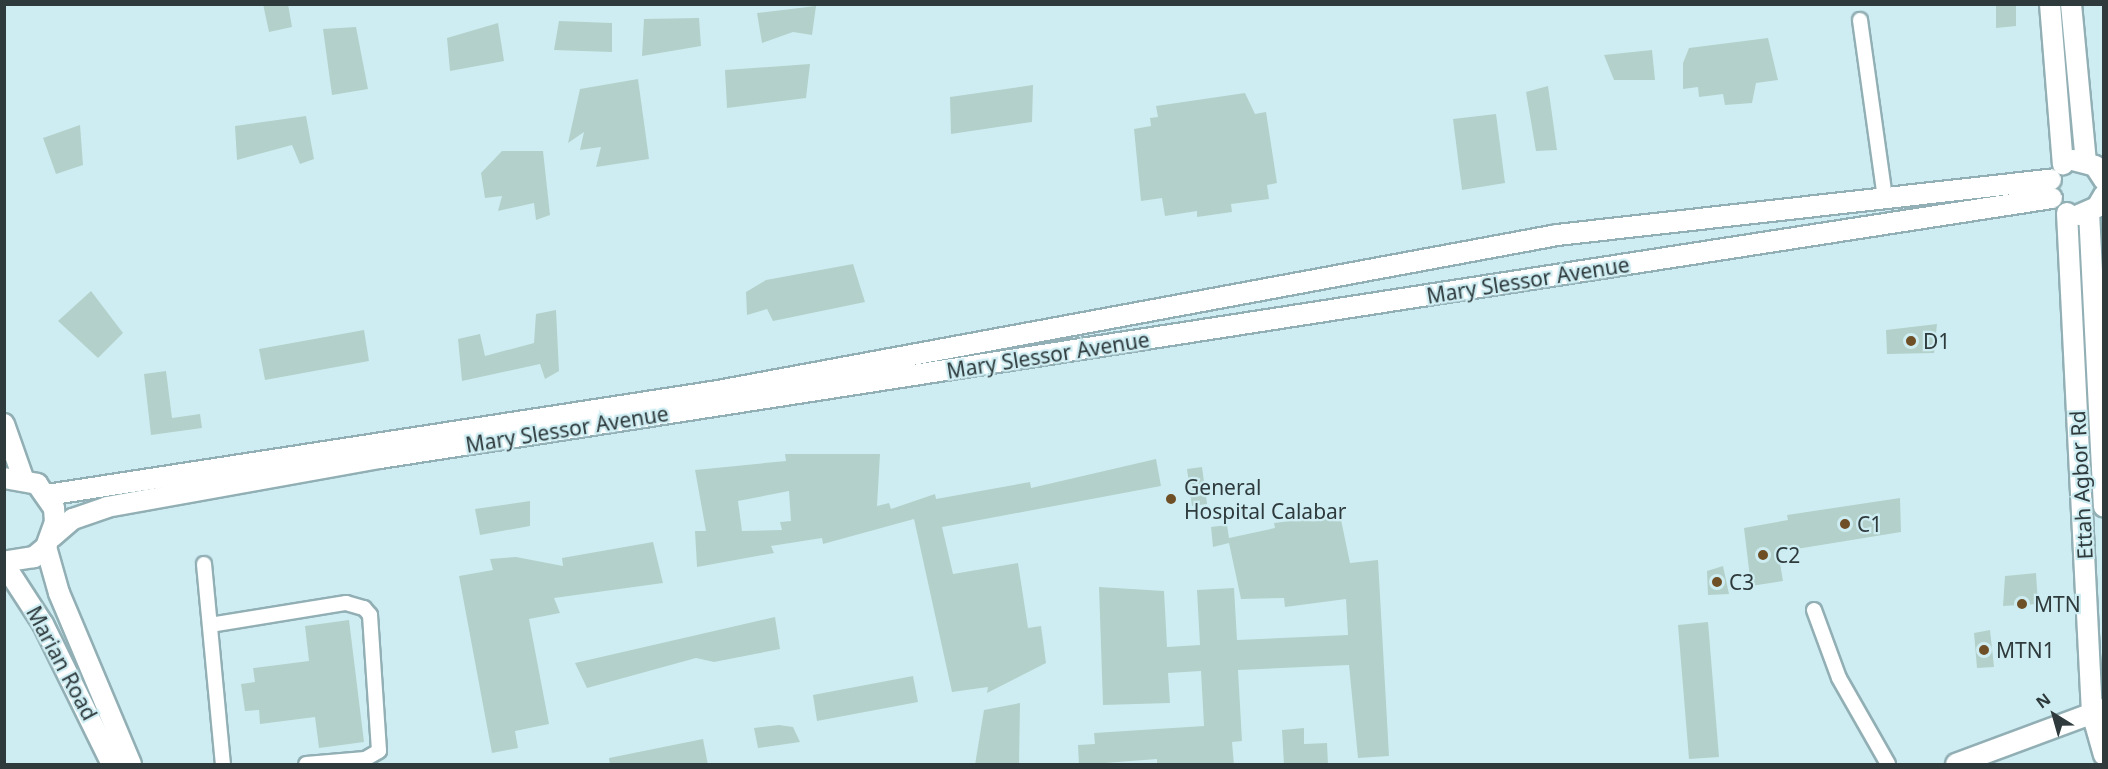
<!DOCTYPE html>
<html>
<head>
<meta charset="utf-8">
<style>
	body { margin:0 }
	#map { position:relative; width:2108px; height:769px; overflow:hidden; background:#ceedf2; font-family:"Noto Sans",sans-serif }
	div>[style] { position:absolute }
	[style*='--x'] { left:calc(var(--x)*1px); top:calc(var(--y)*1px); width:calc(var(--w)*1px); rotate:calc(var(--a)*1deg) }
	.building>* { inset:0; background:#b3d1ca }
	.roads { filter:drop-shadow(2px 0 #91afb4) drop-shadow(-2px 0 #91afb4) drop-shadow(0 2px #91afb4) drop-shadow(0 -2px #91afb4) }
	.street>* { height:14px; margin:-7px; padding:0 7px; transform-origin:7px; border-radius:7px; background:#fff }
	.secondary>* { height:20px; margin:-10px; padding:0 10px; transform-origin:10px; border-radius:10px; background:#fff }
	.dots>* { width:16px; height:16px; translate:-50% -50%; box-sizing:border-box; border:3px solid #ceedf2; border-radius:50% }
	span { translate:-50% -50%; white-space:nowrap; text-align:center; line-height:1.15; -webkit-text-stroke:4.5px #ceedf2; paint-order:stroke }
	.street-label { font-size:21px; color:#2e3a3c }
	.poi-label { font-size:21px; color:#2e3a3c }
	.left { translate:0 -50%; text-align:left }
	.frame { position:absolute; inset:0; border:6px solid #2e3a3c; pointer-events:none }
	.north { position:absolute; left:2024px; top:685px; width:60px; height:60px; -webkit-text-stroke:4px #ceedf2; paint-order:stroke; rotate:323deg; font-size:16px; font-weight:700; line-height:24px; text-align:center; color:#2e3a3c }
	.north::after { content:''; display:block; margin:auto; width:21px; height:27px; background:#2e3a3c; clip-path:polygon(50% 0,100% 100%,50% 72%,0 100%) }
</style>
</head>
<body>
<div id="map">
	<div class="building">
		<div style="clip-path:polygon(263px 4px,288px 4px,292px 27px,269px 32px)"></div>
		<div style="clip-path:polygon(2016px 4px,2016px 26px,1996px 28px,1996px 6px)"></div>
		<div style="clip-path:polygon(816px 6px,812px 35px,793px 32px,762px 43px,757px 13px)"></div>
		<div style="clip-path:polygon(699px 18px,701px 46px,642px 56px,644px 19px)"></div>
		<div style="clip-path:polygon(559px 21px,612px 23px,612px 52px,554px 50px)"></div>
		<div style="clip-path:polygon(498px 23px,504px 61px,450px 71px,447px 38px)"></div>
		<div style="clip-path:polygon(356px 27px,368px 89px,332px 95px,323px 29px)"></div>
		<div style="clip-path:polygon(1768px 38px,1778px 80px,1756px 83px,1752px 103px,1725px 105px,1723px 94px,1699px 97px,1698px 87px,1683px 89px,1683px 63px,1689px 48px)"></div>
		<div style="clip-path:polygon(1652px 50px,1655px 80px,1614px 80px,1604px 55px)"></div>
		<div style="clip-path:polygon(810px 64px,806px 98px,727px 108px,725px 70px)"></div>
		<div style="clip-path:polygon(638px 79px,649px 159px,596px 167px,601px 147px,580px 150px,584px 132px,568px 143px,580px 89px)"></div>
		<div style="clip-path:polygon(1033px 85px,1032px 122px,951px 134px,950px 97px)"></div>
		<div style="clip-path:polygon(1548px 86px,1557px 150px,1536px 151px,1526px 92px)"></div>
		<div style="clip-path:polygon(1245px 93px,1255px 114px,1266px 112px,1277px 183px,1267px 185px,1269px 199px,1231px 204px,1232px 212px,1197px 217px,1197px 211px,1165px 216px,1162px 198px,1141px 201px,1134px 129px,1151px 126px,1150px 118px,1158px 117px,1156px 106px)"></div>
		<div style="clip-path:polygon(1496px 114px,1505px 183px,1462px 190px,1453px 119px)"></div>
		<div style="clip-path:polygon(306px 116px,314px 159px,300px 164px,292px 145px,237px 160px,235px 126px)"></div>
		<div style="clip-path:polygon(80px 125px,83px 165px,56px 174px,43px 138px)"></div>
		<div style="clip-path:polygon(502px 151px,543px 151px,550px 215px,536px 220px,534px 203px,498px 211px,502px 196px,485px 198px,481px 173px)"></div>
		<div style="clip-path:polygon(853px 264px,865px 302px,773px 321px,767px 309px,747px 315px,746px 292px,766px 280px)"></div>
		<div style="clip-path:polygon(91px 291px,123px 333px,98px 358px,58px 321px)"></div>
		<div style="clip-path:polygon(556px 310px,559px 371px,545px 379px,540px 364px,462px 381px,458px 339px,480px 334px,485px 356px,534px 343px,536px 314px)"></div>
		<div style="clip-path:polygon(1937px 324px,1934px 353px,1887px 354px,1886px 330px)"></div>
		<div style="clip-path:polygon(364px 330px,369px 361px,265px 380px,259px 349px)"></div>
		<div style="clip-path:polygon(166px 371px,172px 418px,200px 414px,202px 428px,151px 435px,144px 374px)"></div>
		<div style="clip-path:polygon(evenodd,785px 454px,880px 454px,877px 506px,889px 503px,891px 509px,935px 494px,936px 499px,1030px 482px,1031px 488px,1156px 459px,1161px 486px,942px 527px,953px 574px,1018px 563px,1028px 628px,1041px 626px,1046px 663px,987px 693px,988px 687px,952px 692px,914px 519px,823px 544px,822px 538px,771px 546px,774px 553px,697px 567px,695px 531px,706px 531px,695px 470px,786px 461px,785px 454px,789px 491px,791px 521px,780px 522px,782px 530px,742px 531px,738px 501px,789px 491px)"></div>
		<div style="clip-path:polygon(1202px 467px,1207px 504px,1192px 506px,1187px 469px)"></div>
		<div style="clip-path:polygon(1900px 498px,1901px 532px,1778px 552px,1783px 581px,1751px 586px,1744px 528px,1788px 520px,1787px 515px)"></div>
		<div style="clip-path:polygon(530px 501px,530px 526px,480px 535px,475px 509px)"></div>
		<div style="clip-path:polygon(1340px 515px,1350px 563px,1378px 560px,1389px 756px,1358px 758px,1349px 665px,1238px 670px,1242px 741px,1232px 742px,1234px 765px,1157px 765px,1157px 759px,1079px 765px,1078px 745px,1095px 744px,1094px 733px,1204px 726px,1201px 671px,1168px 673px,1170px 703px,1103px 705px,1099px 587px,1164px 591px,1167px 647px,1200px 645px,1197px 590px,1234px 588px,1237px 640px,1348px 635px,1346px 599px,1285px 607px,1284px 598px,1241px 599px,1229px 543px,1213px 547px,1211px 527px,1227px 525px,1229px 538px,1275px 528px,1274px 523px)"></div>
		<div style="clip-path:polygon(653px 542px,663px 583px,554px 598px,560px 613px,529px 619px,549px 724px,515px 731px,518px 748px,492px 753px,459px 576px,493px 570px,490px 559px,516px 557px,563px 566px,562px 558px)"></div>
		<div style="clip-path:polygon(1723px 566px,1729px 594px,1708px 595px,1707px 571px)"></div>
		<div style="clip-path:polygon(2036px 573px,2038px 604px,2003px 606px,2005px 576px)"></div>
		<div style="clip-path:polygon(775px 617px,780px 649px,714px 662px,696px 658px,587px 688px,575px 663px)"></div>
		<div style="clip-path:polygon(349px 620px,364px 742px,319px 748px,315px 717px,260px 724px,259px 710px,245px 711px,241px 684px,255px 682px,253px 668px,309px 661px,305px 626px)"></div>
		<div style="clip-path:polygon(1708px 622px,1719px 757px,1689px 759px,1678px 625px)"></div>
		<div style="clip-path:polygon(1990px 630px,1994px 667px,1977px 668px,1974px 633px)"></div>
		<div style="clip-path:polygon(913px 676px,918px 702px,817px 721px,813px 695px)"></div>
		<div style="clip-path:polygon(1020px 703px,1019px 765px,975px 765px,984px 710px)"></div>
		<div style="clip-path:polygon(779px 725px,793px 727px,800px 742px,758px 748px,754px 728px)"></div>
		<div style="clip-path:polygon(1304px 728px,1304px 744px,1327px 743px,1328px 765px,1284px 765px,1282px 730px)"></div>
		<div style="clip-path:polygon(703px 739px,708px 765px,610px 765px,609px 758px)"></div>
	</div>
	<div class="roads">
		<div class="street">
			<div style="--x:1860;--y:20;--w:181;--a:82"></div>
			<div style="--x:204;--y:564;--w:201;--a:84.6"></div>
			<div style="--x:1814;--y:610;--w:72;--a:69.8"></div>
			<div style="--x:1839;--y:678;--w:99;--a:60.3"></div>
			<div style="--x:210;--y:625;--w:138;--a:-9.2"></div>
			<div style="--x:346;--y:603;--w:19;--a:16"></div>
			<div style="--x:364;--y:608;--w:9;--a:49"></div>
			<div style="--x:370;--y:615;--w:136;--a:86.2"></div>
			<div style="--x:379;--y:751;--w:16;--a:150"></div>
			<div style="--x:365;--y:759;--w:59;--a:175.2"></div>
		</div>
		<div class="secondary">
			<div style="--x:2050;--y:4;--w:161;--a:85.4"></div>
			<div style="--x:2071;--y:4;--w:159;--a:84.6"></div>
			<div style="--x:2073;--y:160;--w:23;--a:15"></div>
			<div style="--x:2095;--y:166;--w:17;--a:57"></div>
			<div style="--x:2089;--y:212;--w:295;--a:87.1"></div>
			<div style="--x:2067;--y:213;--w:501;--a:87.14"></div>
			<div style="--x:2092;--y:713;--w:44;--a:74.1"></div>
			<div style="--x:2079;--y:215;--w:20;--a:-24"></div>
			<div style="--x:2097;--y:207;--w:14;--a:-60"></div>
			<div style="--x:4;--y:424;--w:57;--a:70.6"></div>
			<div style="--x:4;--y:478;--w:34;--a:10"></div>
			<div style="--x:37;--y:484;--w:29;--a:55"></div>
			<div style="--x:54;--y:508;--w:14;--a:86"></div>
			<div style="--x:55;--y:522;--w:27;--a:110"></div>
			<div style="--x:46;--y:547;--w:16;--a:140"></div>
			<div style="--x:34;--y:557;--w:30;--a:171"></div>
			<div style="--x:47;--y:495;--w:679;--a:-8.81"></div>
			<div style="--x:718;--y:391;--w:853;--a:-10.53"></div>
			<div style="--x:1557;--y:235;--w:497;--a:-6.4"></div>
			<div style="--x:52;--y:537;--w:28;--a:-41"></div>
			<div style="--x:73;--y:519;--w:36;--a:-19"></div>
			<div style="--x:107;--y:507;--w:277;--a:-10.2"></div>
			<div style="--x:380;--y:458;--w:1692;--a:-8.84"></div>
			<div style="--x:46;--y:547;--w:48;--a:74.2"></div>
			<div style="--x:59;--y:593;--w:186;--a:67.2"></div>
			<div style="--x:4;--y:564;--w:72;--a:57"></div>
			<div style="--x:43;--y:624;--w:156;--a:63.8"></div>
			<div style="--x:1956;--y:764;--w:158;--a:-20.4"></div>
		</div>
	</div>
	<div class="dots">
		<div style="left:1911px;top:341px;background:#6f4f25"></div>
		<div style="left:1171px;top:499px;background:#6f4f25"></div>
		<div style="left:1845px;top:524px;background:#6f4f25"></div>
		<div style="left:1763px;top:555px;background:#6f4f25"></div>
		<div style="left:1717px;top:582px;background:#6f4f25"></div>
		<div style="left:2022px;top:604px;background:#6f4f25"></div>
		<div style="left:1984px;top:650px;background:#6f4f25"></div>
	</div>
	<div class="street-label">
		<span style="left:1528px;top:280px;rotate:-9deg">Mary Slessor Avenue</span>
		<span style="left:1048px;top:355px;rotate:-9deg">Mary Slessor Avenue</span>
		<span style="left:567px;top:429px;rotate:-9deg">Mary Slessor Avenue</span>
		<span style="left:2081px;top:485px;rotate:-93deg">Ettah Agbor Rd</span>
		<span style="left:62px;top:663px;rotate:62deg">Marian Road</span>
	</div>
	<div class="poi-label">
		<span class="left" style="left:1923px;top:341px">D1</span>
		<span class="left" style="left:1184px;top:499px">General<br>Hospital Calabar</span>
		<span class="left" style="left:1857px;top:524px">C1</span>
		<span class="left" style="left:1775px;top:555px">C2</span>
		<span class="left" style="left:1729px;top:582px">C3</span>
		<span class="left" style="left:2034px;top:604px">MTN</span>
		<span class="left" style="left:1996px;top:650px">MTN1</span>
	</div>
	<div class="frame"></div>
	<div class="north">N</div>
</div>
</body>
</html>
